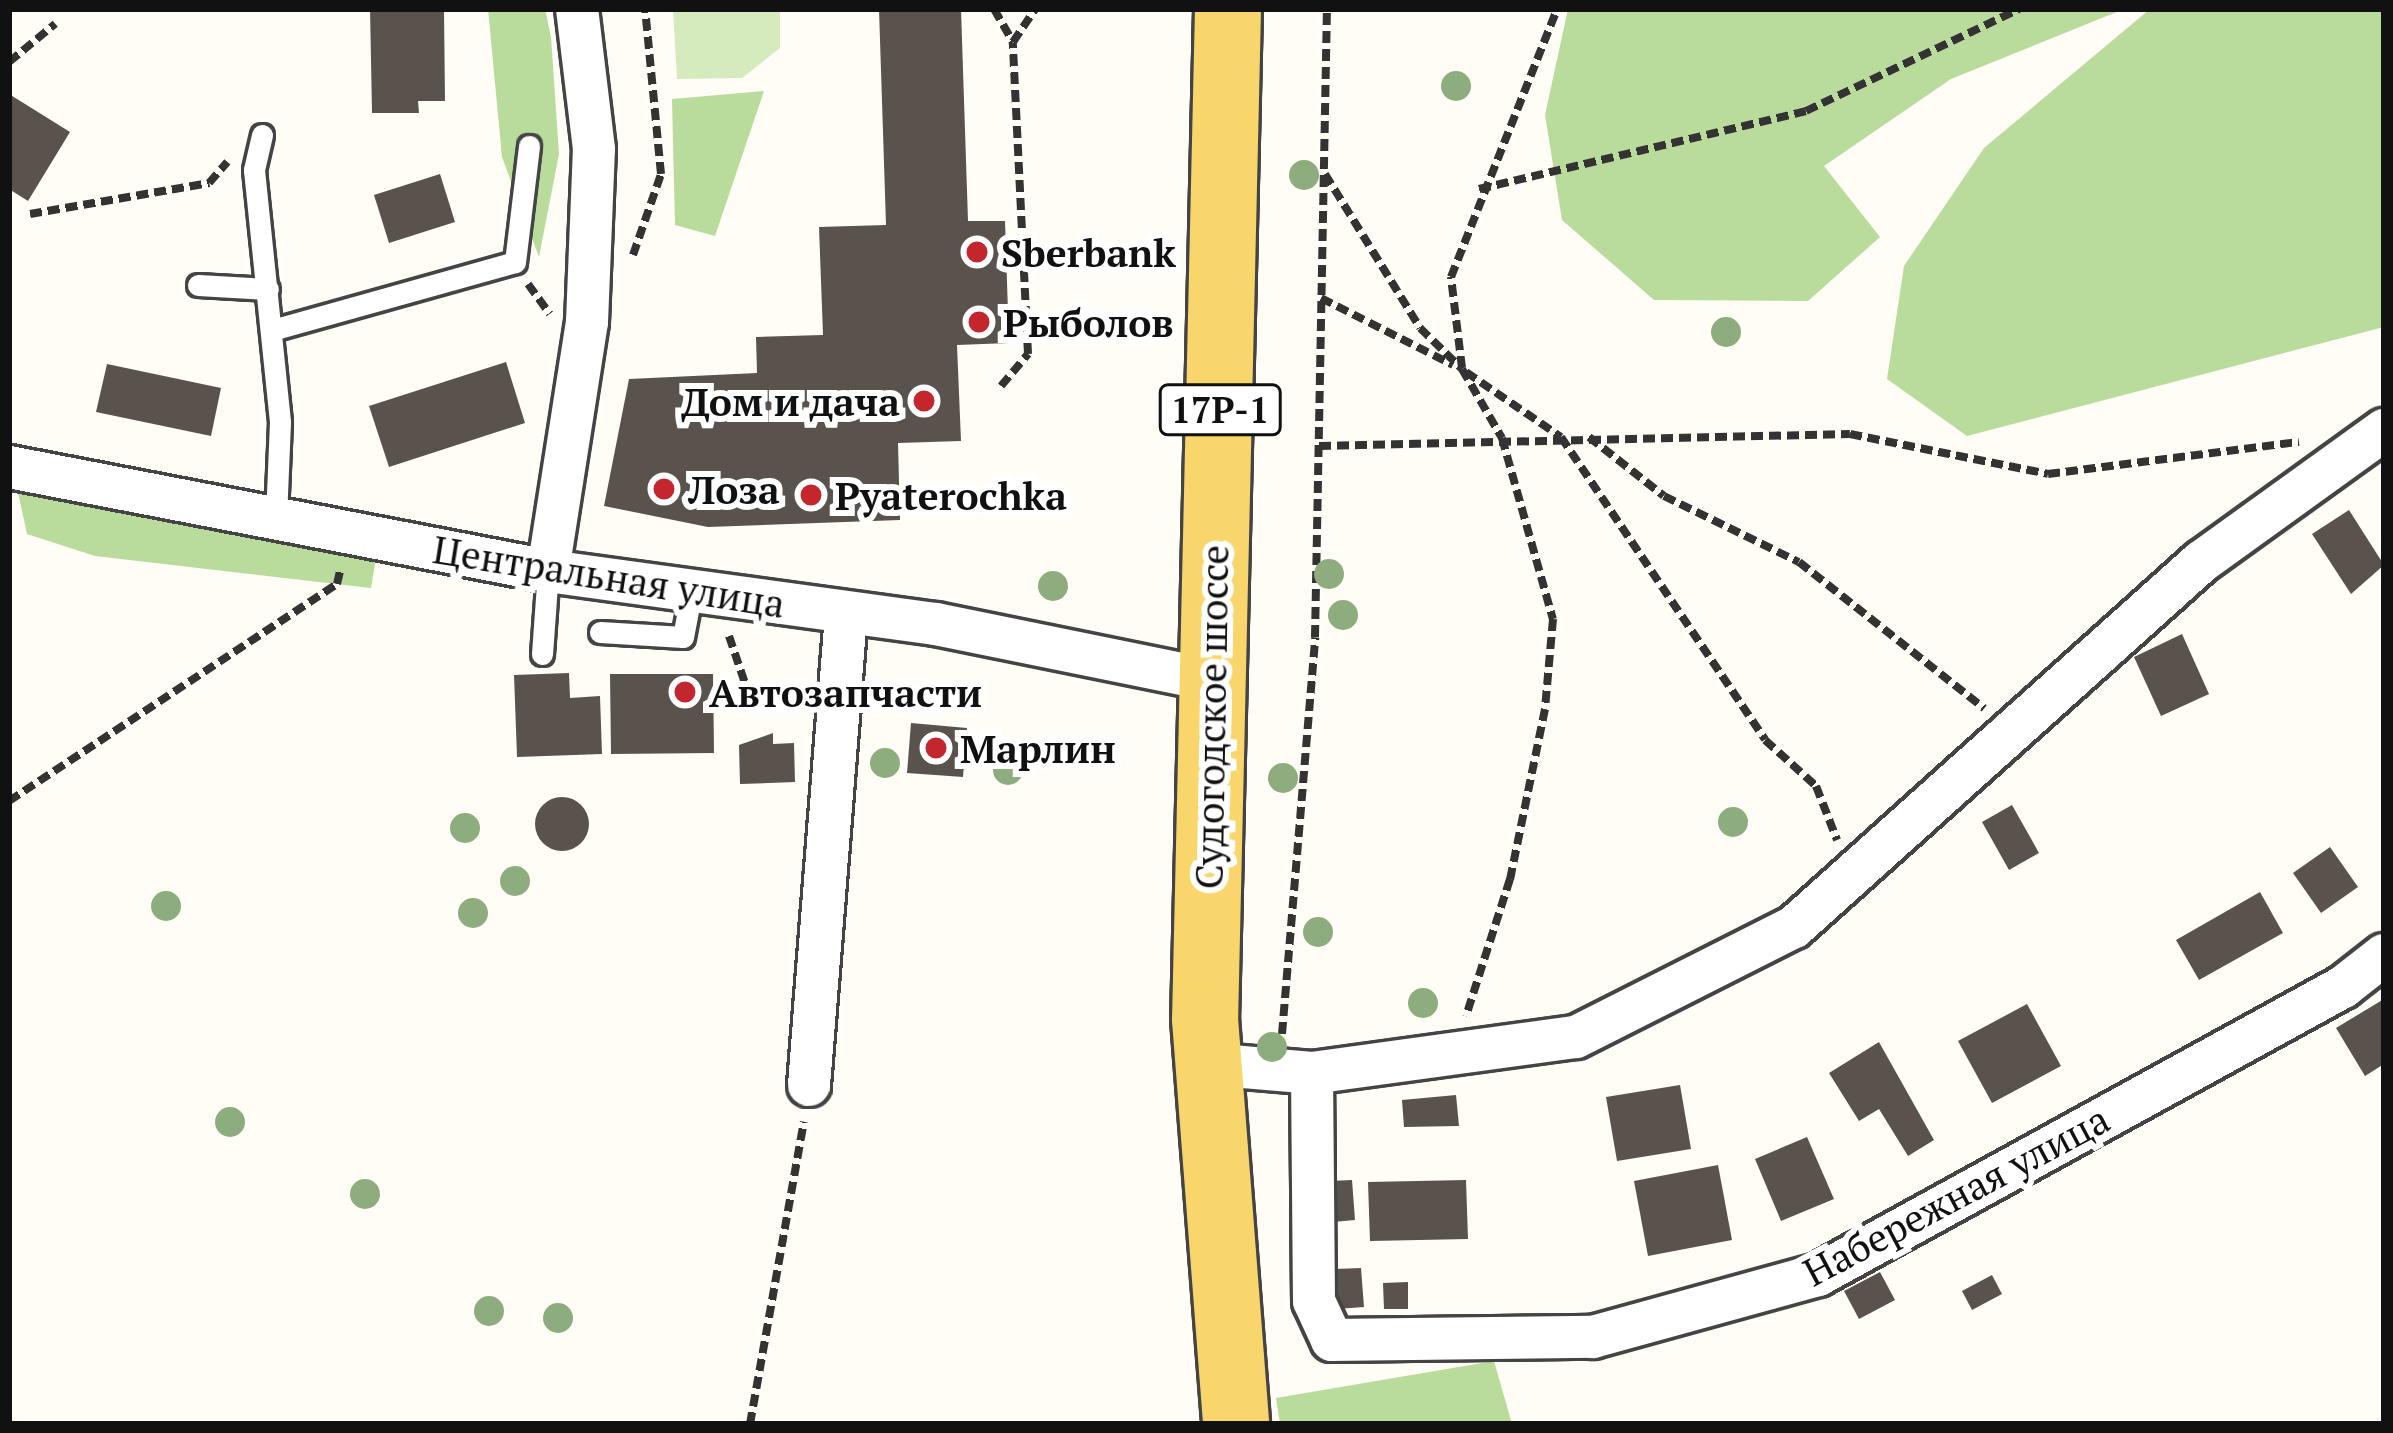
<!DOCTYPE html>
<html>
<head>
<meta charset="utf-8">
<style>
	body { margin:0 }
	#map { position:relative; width:2393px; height:1433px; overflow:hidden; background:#fffdf5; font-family:"PT Serif",serif }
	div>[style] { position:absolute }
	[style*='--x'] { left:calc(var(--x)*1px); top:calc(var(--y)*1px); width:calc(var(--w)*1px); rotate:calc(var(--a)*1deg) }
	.green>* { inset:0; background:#d5ebbd }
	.forest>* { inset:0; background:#b9dc9c }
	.building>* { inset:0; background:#5a524d }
	.round { border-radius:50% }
	.path>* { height:8px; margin-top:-4px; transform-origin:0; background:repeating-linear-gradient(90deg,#333 0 12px,transparent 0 18px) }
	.roads { filter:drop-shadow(3px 0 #444) drop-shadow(-3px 0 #444) drop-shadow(0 3px #444) drop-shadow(0 -3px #444) }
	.service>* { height:21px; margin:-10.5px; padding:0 10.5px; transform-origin:10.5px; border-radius:10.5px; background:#fff }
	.minor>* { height:42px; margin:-21px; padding:0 21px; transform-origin:21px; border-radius:21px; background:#fff }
	.primary>* { height:66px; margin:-33px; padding:0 33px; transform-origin:33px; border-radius:33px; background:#f9d66b }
	.trees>* { width:30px; height:30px; margin:-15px; border-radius:50%; background:#8dad7f }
	.dots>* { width:33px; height:33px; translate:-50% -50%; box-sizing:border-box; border:6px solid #fff; border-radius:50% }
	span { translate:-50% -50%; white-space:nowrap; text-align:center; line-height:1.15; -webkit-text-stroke:12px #fff; paint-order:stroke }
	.shield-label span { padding:3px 9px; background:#fff; border:3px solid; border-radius:9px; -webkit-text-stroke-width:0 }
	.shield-label { font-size:36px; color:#111; font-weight:700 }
	.poi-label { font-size:39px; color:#111; font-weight:700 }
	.left { translate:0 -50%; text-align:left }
	.right { translate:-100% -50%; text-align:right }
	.street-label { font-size:39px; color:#111 }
	.frame { position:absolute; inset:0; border:12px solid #111; pointer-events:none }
</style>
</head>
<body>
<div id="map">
	<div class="green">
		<div style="clip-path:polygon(673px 9px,780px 9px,780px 48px,742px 78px,677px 79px)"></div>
	</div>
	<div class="forest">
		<div style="clip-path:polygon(488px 9px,545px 9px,551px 37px,559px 154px,539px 257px,502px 157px)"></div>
		<div style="clip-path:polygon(1568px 9px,2124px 9px,1951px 79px,1824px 166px,1880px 237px,1808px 301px,1654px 300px,1562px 220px,1545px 115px)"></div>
		<div style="clip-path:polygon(2150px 9px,2384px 9px,2384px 327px,1967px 436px,1887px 379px,1904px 266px,1984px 148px)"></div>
		<div style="clip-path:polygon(764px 91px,715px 236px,675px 225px,672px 99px)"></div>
		<div style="clip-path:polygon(16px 483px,376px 558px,371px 588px,95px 556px,27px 534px)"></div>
		<div style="clip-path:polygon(1494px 1361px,1512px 1424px,1280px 1424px,1276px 1398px)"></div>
	</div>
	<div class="building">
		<div style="clip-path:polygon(370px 9px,444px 9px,445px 101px,418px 101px,419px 113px,372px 113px)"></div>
		<div style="clip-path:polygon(879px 9px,961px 9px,968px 221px,1005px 221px,1009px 343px,957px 345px,961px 441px,898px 443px,900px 520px,708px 527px,604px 506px,629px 379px,757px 373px,756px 337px,823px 335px,819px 227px,886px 225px)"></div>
		<div style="clip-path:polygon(9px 94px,70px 132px,28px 201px,9px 189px)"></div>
		<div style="clip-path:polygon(440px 174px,455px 222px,389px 243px,374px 195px)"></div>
		<div style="clip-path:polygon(506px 362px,525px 423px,389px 467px,369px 406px)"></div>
		<div style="clip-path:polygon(107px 364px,221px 388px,211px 436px,96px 412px)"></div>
		<div style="clip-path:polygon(2349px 510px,2384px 565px,2351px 594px,2312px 534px)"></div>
		<div style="clip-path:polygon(2182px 634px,2209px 694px,2161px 716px,2134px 657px)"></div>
		<div style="clip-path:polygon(569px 673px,570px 698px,600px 696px,602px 754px,517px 757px,514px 675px)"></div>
		<div style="clip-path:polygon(610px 674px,713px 674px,714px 753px,611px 754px)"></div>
		<div style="clip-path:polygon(911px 723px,967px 728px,963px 777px,907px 773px)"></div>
		<div style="clip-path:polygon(773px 733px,773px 744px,794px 743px,795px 782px,740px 784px,739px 745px)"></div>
		<div class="round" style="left:535px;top:797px;width:54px;height:54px"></div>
		<div style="clip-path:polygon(2012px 805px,2039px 853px,2009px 870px,1982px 822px)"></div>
		<div style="clip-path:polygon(2330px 847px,2358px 887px,2321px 913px,2293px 873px)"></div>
		<div style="clip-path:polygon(2260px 892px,2283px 933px,2199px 980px,2176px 940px)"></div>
		<div style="clip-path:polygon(2384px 999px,2384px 1064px,2365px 1076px,2336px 1028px)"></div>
		<div style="clip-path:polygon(2027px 1004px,2061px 1066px,1992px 1103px,1958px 1041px)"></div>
		<div style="clip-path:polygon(1879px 1042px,1934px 1140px,1908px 1156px,1879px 1109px,1859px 1121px,1829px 1073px)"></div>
		<div style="clip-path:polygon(1680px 1085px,1691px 1149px,1617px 1161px,1606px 1097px)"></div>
		<div style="clip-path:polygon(1456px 1095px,1459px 1126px,1404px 1127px,1402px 1100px)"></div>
		<div style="clip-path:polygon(1807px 1137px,1834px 1199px,1781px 1221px,1755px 1159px)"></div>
		<div style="clip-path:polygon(1718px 1165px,1732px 1240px,1648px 1256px,1634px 1181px)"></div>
		<div style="clip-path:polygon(1352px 1180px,1355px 1220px,1333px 1222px,1330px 1181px)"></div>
		<div style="clip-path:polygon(1466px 1180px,1468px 1239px,1370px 1241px,1368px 1182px)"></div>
		<div style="clip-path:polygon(1361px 1268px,1364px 1307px,1337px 1309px,1335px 1269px)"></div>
		<div style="clip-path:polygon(1880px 1272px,1895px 1300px,1859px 1319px,1844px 1291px)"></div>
		<div style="clip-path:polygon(1992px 1275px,2002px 1294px,1972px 1310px,1962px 1291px)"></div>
		<div style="clip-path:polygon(1408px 1282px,1408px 1309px,1384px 1309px,1383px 1283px)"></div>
	</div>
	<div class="path">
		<div style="--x:994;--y:9;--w:38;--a:60"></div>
		<div style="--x:9;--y:62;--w:60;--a:-39.6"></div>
		<div style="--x:1325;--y:174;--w:181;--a:58.3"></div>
		<div style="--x:1420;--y:328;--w:59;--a:44.3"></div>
		<div style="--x:1462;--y:369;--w:80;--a:59.9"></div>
		<div style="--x:1502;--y:438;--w:188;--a:74.3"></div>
		<div style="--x:1553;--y:619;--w:90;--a:95.1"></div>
		<div style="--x:1545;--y:709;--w:174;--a:101.6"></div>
		<div style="--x:1510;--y:879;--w:144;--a:107.8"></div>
		<div style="--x:1479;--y:189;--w:336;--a:-13.4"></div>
		<div style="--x:1806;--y:111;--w:236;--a:-25.6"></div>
		<div style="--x:30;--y:214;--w:182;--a:-9.8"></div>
		<div style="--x:209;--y:183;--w:28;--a:-49"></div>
		<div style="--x:633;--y:255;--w:86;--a:-70.9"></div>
		<div style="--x:661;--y:174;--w:166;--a:-95.5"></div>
		<div style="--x:528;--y:284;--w:37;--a:54"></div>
		<div style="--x:1321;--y:298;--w:148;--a:26.9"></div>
		<div style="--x:1462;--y:368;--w:92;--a:-96.9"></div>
		<div style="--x:1451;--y:277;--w:288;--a:-68.4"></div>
		<div style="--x:1466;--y:372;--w:115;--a:34.4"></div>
		<div style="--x:1561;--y:437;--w:365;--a:56"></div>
		<div style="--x:1765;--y:740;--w:69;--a:42"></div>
		<div style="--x:1816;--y:786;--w:58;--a:68.7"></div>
		<div style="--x:1001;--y:386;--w:42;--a:-49.8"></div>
		<div style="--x:1028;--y:354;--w:312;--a:-92.8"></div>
		<div style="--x:1013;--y:42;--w:40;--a:-56"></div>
		<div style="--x:1589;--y:437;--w:95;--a:38.2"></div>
		<div style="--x:1664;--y:496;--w:150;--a:26.1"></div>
		<div style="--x:1799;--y:562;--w:236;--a:38.3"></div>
		<div style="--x:1319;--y:446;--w:531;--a:-1.29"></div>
		<div style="--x:1850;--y:434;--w:202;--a:11.4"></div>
		<div style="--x:2048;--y:474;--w:253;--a:-7.3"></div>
		<div style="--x:729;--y:636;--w:65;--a:71.3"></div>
		<div style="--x:9;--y:801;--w:393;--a:-33.5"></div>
		<div style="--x:337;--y:584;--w:13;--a:-77"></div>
		<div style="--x:1282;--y:1034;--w:398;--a:-85.2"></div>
		<div style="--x:1315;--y:637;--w:628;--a:-88.91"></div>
		<div style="--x:750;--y:1424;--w:307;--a:-79.9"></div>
	</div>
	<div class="roads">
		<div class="service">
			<div style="--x:262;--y:135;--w:36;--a:103"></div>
			<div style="--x:254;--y:170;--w:253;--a:84.1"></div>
			<div style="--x:280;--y:422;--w:97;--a:92.4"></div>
			<div style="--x:198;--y:285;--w:70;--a:3.3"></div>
			<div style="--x:272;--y:330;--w:252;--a:-15.6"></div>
			<div style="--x:515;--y:262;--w:117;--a:-83.1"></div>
			<div style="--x:600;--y:632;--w:83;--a:3.4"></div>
			<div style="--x:683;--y:637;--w:43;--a:-79.2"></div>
			<div style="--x:542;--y:654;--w:83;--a:-85.9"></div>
		</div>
		<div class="minor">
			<div style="--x:9;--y:467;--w:549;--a:10.92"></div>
			<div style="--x:548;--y:571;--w:392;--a:7.8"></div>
			<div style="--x:936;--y:624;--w:281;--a:11.5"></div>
			<div style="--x:548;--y:571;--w:252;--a:-81.1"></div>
			<div style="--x:587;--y:322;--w:173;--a:-87.7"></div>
			<div style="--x:594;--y:149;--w:141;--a:-96.9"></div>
			<div style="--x:1208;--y:1064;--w:104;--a:4.9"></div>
			<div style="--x:1312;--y:1073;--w:266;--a:-7.8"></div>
			<div style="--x:1576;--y:1037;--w:244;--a:-26.8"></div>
			<div style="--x:1794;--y:927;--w:547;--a:-41.89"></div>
			<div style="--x:2201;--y:562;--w:226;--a:-35.8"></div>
			<div style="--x:1312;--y:1073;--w:228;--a:89.5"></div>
			<div style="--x:1314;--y:1301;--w:43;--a:65.2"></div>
			<div style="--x:1332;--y:1340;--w:261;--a:-0.7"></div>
			<div style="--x:1593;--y:1337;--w:233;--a:-15.4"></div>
			<div style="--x:1818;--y:1275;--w:599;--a:-28.75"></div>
			<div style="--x:2343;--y:987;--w:52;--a:-38"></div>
			<div style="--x:809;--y:1085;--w:474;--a:-85.5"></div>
		</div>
		<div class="primary">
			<div style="--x:1228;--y:9;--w:1010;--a:91.3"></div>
			<div style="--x:1205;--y:1019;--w:406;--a:85.6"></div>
		</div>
	</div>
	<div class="trees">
		<div style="left:1456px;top:86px"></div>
		<div style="left:1304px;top:175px"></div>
		<div style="left:1726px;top:332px"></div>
		<div style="left:1329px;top:574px"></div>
		<div style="left:1053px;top:586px"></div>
		<div style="left:1343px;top:615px"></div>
		<div style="left:885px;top:763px"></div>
		<div style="left:1008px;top:770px"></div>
		<div style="left:1283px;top:778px"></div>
		<div style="left:1733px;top:822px"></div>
		<div style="left:465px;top:828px"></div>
		<div style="left:515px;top:881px"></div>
		<div style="left:166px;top:906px"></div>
		<div style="left:473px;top:913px"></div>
		<div style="left:1318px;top:932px"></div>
		<div style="left:1423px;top:1003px"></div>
		<div style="left:1272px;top:1047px"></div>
		<div style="left:230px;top:1122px"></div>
		<div style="left:365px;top:1194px"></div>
		<div style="left:489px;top:1311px"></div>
		<div style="left:558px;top:1318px"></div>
	</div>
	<div class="dots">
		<div style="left:977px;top:252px;background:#c4262e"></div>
		<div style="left:979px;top:322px;background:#c4262e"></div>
		<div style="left:924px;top:401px;background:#c4262e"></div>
		<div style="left:664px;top:489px;background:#c4262e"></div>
		<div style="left:811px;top:495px;background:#c4262e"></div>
		<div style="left:685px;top:692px;background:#c4262e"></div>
		<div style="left:936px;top:748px;background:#c4262e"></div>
	</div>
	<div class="shield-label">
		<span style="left:1220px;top:410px">17Р-1</span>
	</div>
	<div class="poi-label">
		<span class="left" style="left:1001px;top:252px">Sberbank</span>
		<span class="left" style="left:1003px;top:322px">Рыболов</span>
		<span class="right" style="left:900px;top:401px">Дом и дача</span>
		<span class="left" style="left:688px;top:489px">Лоза</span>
		<span class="left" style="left:835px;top:495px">Pyaterochka</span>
		<span class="left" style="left:709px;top:692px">Автозапчасти</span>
		<span class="left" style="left:960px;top:748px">Марлин</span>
	</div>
	<div class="street-label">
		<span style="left:609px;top:576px;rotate:9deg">Центральная улица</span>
		<span style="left:1211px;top:717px;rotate:-89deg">Судогодское шоссе</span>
		<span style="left:1956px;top:1195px;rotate:-28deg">Набережная улица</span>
	</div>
	<div class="frame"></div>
</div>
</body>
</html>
